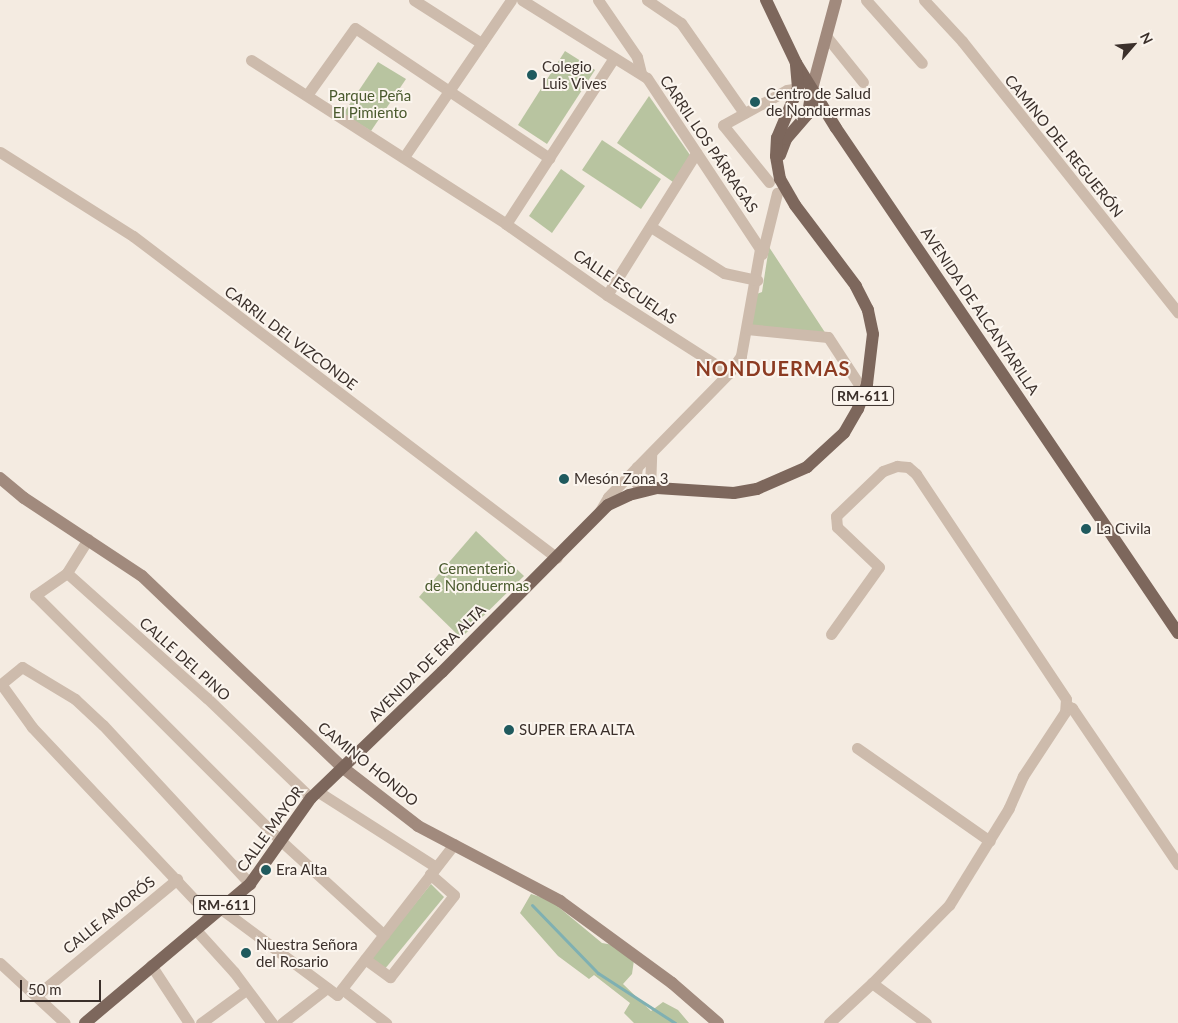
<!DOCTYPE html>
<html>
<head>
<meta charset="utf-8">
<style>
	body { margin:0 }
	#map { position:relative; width:1178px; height:1023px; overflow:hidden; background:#f4ebe1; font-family:Lato,sans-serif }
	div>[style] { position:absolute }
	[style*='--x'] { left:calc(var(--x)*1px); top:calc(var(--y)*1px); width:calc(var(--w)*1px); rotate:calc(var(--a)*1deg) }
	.green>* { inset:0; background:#b8c4a0 }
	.stream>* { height:3px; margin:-1.5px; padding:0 1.5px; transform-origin:1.5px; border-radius:1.5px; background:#7fb0b2 }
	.street>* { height:11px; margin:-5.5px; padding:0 5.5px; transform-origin:5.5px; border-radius:5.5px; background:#cdbbac }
	.secondary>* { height:12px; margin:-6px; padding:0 6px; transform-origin:6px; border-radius:6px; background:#a18a7d }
	.primary>* { height:12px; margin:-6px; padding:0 6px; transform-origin:6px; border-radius:6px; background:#7d675c }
	.dots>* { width:14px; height:14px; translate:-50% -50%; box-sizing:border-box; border:2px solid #fbf5ee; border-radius:50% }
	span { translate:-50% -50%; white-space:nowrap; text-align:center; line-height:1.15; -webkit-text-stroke:4px #fbf5ee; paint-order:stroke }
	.shield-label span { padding:1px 4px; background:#fbf5ee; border:1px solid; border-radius:4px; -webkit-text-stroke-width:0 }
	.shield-label { font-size:14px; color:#3b302b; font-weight:700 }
	.poi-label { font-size:15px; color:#3b302b }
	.left { translate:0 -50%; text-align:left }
	.park-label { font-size:15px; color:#4a5a2e }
	.street-label { font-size:15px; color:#3b302b }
	.district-label { font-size:20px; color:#8c3b22; font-weight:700; letter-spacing:1px }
	.north { position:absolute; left:1108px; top:20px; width:50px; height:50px; -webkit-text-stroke:4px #fbf5ee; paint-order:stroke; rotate:63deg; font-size:14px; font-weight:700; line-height:20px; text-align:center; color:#3b302b }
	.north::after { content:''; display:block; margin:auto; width:18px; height:22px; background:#3b302b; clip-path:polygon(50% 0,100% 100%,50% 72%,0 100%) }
	.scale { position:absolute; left:20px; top:980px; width:81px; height:22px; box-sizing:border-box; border:2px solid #3b302b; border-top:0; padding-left:6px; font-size:15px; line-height:18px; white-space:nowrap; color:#3b302b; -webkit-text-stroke:4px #fbf5ee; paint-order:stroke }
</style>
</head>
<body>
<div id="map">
	<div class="green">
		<div style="clip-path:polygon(565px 51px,595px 70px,547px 144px,518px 125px)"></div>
		<div style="clip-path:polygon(378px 62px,406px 79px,371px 131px,343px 114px)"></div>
		<div style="clip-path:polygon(649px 96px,690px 155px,673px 182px,617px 143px)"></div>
		<div style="clip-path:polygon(602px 140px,661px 179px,641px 209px,582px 170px)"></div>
		<div style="clip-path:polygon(561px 169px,585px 186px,552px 233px,529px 216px)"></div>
		<div style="clip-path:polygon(769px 247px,828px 337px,747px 329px,754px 295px,762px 292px)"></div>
		<div style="clip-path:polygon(476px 531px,524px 576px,461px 638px,419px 597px)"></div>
		<div style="clip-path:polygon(431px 884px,444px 897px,384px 970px,371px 958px)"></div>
		<div style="clip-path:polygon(531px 894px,550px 900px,602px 943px,613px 945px,634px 960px,632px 974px,623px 984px,651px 1011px,663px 1002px,678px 1010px,689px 1023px,634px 1023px,624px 1013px,630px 1003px,594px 975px,589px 979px,558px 956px,520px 913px)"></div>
	</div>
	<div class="stream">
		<div style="--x:532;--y:905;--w:95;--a:45.9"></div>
		<div style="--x:598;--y:973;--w:92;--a:33"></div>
	</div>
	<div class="street">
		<div style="--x:414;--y:0;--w:80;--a:32.7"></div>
		<div style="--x:522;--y:0;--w:147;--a:32"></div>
		<div style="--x:647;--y:78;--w:205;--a:56.5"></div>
		<div style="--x:760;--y:249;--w:109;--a:100.1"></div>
		<div style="--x:741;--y:356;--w:21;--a:125"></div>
		<div style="--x:729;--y:373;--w:132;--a:134.4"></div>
		<div style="--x:637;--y:467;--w:14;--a:98"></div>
		<div style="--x:635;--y:481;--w:12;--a:55"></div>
		<div style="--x:598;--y:0;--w:69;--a:55.6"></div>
		<div style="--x:637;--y:57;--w:16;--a:76"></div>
		<div style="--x:647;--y:0;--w:41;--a:34.1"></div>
		<div style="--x:681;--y:23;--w:110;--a:55"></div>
		<div style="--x:866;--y:0;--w:84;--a:48.4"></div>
		<div style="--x:924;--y:0;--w:56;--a:47.2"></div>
		<div style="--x:962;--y:41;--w:347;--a:51.5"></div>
		<div style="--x:826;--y:36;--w:59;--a:51.2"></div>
		<div style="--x:251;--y:60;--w:303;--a:32.7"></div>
		<div style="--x:506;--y:224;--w:123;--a:35.1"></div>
		<div style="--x:607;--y:295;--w:145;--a:32.6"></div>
		<div style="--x:307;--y:95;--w:82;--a:-54.4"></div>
		<div style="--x:355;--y:28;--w:234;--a:33.8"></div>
		<div style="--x:0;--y:152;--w:157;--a:32.3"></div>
		<div style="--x:133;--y:236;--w:532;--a:37.21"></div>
		<div style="--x:404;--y:157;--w:190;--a:-55.7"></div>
		<div style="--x:769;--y:182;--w:73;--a:-128.9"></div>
		<div style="--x:723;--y:125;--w:73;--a:-28.7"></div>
		<div style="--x:787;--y:90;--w:11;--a:-10"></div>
		<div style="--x:506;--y:224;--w:198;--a:-57"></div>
		<div style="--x:651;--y:227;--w:86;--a:32.2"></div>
		<div style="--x:724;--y:273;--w:34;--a:12"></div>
		<div style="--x:762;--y:254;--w:63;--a:-76.2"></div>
		<div style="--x:607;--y:295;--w:168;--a:-57.9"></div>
		<div style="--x:747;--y:329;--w:81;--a:5.6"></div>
		<div style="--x:828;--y:337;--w:55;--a:56.9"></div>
		<div style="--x:650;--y:489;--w:35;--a:-88"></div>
		<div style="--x:600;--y:511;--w:16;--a:-60"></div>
		<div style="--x:608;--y:497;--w:42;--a:-46"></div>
		<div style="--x:88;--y:539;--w:40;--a:122"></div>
		<div style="--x:67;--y:573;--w:188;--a:41.8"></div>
		<div style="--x:207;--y:698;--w:144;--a:43.9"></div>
		<div style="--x:67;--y:573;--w:39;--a:145"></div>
		<div style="--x:35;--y:595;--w:346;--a:45"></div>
		<div style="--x:280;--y:840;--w:141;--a:42.4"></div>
		<div style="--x:831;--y:634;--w:82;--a:-54.4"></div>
		<div style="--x:879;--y:567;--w:58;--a:-136.4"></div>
		<div style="--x:837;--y:527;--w:11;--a:-95"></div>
		<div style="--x:836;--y:516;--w:65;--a:-43.8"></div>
		<div style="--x:883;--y:471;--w:15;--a:-20"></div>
		<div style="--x:897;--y:466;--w:11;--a:5"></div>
		<div style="--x:908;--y:467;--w:11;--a:41"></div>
		<div style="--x:916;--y:474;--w:270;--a:56.3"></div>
		<div style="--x:1066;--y:699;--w:13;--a:94"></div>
		<div style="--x:1065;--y:712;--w:77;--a:123.3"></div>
		<div style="--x:1023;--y:776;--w:35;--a:114"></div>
		<div style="--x:1009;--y:808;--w:114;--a:121.7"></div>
		<div style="--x:949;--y:905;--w:110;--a:134.6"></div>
		<div style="--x:1066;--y:705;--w:7;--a:27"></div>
		<div style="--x:1072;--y:708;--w:189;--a:55.8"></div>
		<div style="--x:857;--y:748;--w:162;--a:35"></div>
		<div style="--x:317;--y:791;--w:141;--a:32.6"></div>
		<div style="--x:220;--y:908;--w:146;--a:36.6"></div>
		<div style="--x:337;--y:995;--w:191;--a:-52.2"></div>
		<div style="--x:210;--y:916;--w:260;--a:-133.3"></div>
		<div style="--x:32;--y:727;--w:53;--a:-125.8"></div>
		<div style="--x:1;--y:684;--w:27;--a:-39"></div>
		<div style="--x:22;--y:667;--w:62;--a:31.1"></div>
		<div style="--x:75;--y:699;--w:38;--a:43"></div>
		<div style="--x:103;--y:725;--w:217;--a:47.2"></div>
		<div style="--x:195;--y:929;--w:58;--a:47.8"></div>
		<div style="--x:234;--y:972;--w:64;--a:53.3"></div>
		<div style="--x:365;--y:959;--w:31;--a:36"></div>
		<div style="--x:390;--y:977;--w:104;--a:-52"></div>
		<div style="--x:454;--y:895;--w:32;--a:-139"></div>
		<div style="--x:0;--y:963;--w:88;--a:42.7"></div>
		<div style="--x:151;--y:965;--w:69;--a:56.8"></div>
		<div style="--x:342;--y:989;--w:56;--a:37.7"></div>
		<div style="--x:37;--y:995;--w:182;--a:-39.6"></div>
		<div style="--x:201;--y:1023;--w:56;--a:-36.3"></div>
		<div style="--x:282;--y:1023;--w:57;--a:-37.9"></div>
		<div style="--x:829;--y:1023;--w:59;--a:-42.9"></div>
		<div style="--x:872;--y:983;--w:67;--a:36.5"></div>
	</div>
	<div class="secondary">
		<div style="--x:812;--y:89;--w:92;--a:-74.9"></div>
		<div style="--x:0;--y:478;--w:31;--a:40"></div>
		<div style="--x:24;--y:498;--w:141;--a:33.5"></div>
		<div style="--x:142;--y:576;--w:277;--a:43.7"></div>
		<div style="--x:342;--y:767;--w:96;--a:37.8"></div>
		<div style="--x:418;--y:826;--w:161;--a:27.8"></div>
		<div style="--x:560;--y:901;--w:139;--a:36.2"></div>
		<div style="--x:672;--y:983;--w:61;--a:41"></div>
	</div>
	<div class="primary">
		<div style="--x:766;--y:0;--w:70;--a:64.5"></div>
		<div style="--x:796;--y:63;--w:76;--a:58.4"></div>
		<div style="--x:836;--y:128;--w:610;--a:55.89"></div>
		<div style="--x:780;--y:155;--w:17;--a:-69"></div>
		<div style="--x:786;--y:139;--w:33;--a:-49"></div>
		<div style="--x:808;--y:114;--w:25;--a:-81"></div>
		<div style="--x:85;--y:1023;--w:216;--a:-40.1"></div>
		<div style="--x:250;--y:884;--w:105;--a:-54.7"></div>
		<div style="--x:311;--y:798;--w:182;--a:-43.9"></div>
		<div style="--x:442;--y:672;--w:235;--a:-45.2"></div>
		<div style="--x:608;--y:505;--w:23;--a:-25"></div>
		<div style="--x:629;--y:495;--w:29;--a:-14"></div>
		<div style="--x:657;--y:488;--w:77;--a:3.7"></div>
		<div style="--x:734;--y:493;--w:23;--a:-10"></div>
		<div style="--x:757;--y:489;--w:55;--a:-23.7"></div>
		<div style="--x:807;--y:467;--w:50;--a:-42.6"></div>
		<div style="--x:844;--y:433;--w:28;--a:-60"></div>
		<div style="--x:858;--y:409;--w:27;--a:-70"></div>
		<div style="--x:867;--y:384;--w:50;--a:-83.2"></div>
		<div style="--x:873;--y:334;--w:25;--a:-102"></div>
		<div style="--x:868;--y:310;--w:27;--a:-117"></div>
		<div style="--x:856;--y:286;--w:101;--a:-127"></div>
		<div style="--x:795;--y:205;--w:30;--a:-120"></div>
		<div style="--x:780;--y:179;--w:23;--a:-100"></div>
		<div style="--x:776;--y:156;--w:18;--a:-87"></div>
		<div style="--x:777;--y:138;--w:54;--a:-67.2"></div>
		<div style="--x:798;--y:88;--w:25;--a:-95"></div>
	</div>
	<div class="dots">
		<div style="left:532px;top:75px;background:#1f5a5e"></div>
		<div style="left:755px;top:102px;background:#1f5a5e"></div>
		<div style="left:564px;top:479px;background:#1f5a5e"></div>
		<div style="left:1086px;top:529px;background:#1f5a5e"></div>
		<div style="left:509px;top:730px;background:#1f5a5e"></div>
		<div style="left:266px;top:870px;background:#1f5a5e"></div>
		<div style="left:246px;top:953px;background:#1f5a5e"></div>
	</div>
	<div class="shield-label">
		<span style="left:863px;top:396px">RM-611</span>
		<span style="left:224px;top:905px">RM-611</span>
	</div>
	<div class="poi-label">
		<span class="left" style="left:542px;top:75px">Colegio<br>Luis Vives</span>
		<span class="left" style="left:766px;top:102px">Centro de Salud<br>de Nonduermas</span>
		<span class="left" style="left:574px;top:479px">Mesón Zona 3</span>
		<span class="left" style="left:1096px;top:529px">La Civila</span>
		<span class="left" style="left:519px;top:730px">SUPER ERA ALTA</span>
		<span class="left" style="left:276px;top:870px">Era Alta</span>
		<span class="left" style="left:256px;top:953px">Nuestra Señora<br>del Rosario</span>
	</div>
	<div class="park-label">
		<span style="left:370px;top:104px">Parque Peña<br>El Pimiento</span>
		<span style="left:477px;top:577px">Cementerio<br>de Nonduermas</span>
	</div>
	<div class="street-label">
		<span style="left:709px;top:144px;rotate:56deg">CARRIL LOS PÁRRAGAS</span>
		<span style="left:1064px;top:146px;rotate:51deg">CAMINO DEL REGUERÓN</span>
		<span style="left:625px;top:287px;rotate:34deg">CALLE ESCUELAS</span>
		<span style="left:980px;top:311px;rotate:56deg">AVENIDA DE ALCANTARILLA</span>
		<span style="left:291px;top:338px;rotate:37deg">CARRIL DEL VIZCONDE</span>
		<span style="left:185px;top:659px;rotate:42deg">CALLE DEL PINO</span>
		<span style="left:427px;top:663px;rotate:-45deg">AVENIDA DE ERA ALTA</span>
		<span style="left:368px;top:764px;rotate:39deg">CAMINO HONDO</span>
		<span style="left:270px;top:829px;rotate:-54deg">CALLE MAYOR</span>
		<span style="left:109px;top:915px;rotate:-39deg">CALLE AMORÓS</span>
	</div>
	<div class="district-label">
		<span style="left:773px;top:368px">NONDUERMAS</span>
	</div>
	<div class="north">N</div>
	<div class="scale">50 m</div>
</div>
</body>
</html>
